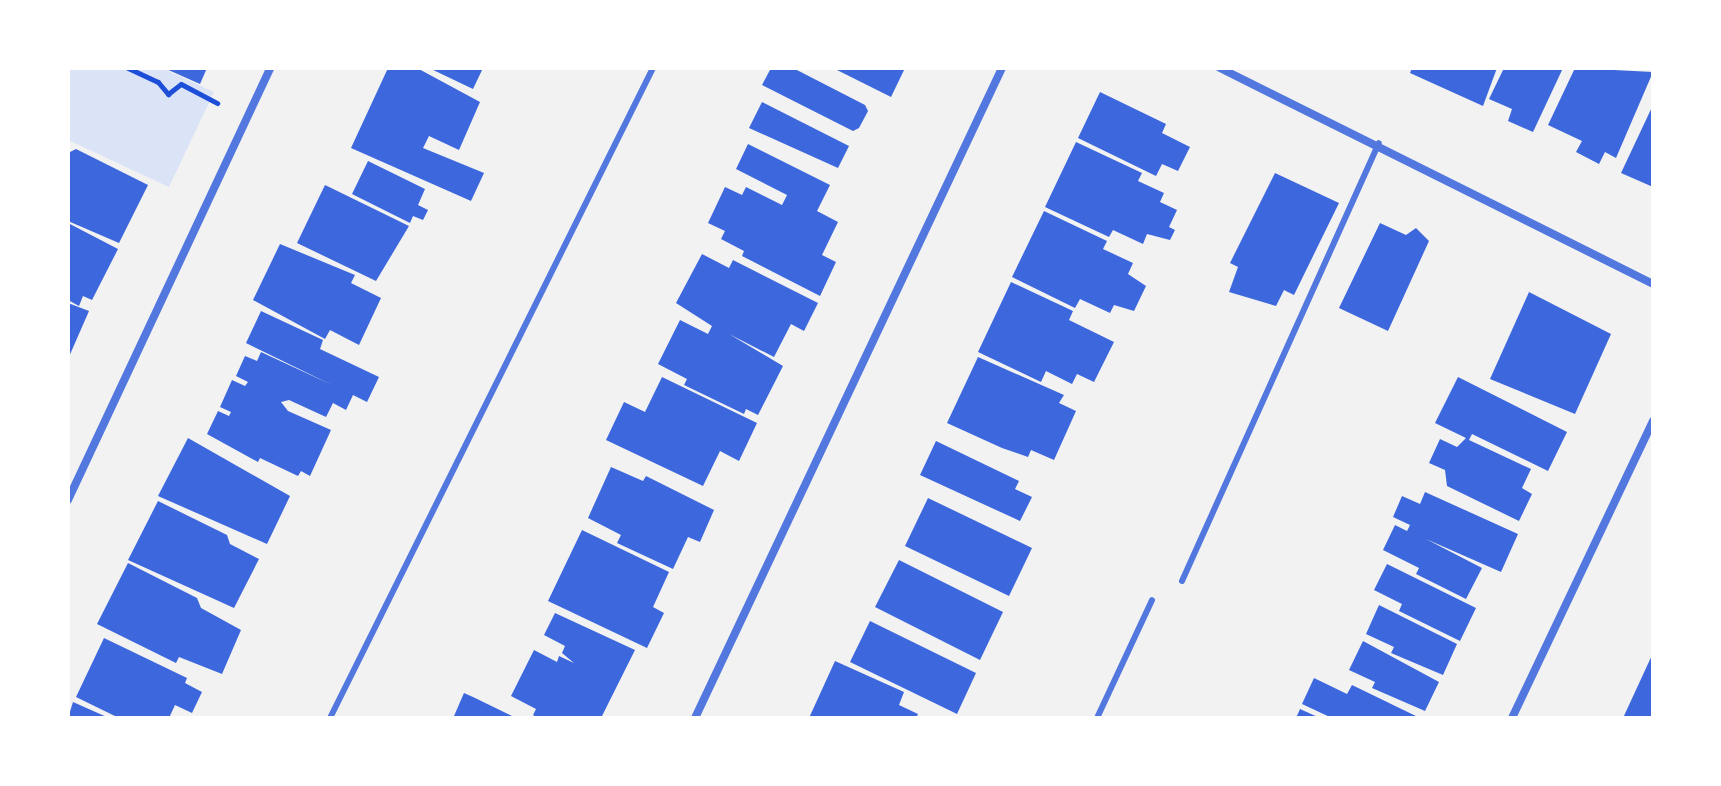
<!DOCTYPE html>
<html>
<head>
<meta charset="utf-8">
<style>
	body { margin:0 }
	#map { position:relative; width:1721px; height:786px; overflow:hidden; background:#f2f2f2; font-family:Manrope,sans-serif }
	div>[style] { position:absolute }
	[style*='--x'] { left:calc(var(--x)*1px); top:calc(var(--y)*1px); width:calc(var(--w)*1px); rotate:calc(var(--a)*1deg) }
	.green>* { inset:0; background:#dbe4f7 }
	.building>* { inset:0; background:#3d67dc }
	.path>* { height:5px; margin:-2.5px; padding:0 2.5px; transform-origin:2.5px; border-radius:2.5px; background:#1d4ed8 }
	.service>* { height:6px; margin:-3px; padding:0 3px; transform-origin:3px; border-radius:3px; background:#5277de }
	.minor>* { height:8px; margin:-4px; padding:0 4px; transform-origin:4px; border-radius:4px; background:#5277de }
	span { translate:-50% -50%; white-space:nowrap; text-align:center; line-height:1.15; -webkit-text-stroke:6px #fff; paint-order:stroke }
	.frame { position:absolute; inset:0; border:70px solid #fff; pointer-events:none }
</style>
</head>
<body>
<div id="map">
	<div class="green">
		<div style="clip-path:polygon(68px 68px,162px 68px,214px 92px,169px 187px,68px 140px)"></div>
	</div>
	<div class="building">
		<div style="clip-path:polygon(164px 68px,207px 68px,200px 84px)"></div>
		<div style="clip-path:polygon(388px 68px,417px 68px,480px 102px,459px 150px,429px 136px,423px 148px,484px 173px,471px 201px,351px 148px)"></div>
		<div style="clip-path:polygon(429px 68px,483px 68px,473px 89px)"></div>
		<div style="clip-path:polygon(771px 68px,793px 68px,865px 105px,868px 111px,859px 128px,853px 131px,762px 85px)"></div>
		<div style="clip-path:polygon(833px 68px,905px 68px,891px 97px)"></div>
		<div style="clip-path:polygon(1412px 68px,1497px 68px,1483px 106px,1410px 73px)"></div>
		<div style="clip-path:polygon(1504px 68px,1563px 68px,1533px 132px,1508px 121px,1512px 109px,1489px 99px)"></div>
		<div style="clip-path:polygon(1575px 68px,1653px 72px,1616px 158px,1605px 152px,1599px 164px,1576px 152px,1582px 141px,1548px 125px)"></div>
		<div style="clip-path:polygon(1100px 92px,1166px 124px,1162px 133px,1190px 147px,1178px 171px,1162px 164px,1156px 176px,1078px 138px)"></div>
		<div style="clip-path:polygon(762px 102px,849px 146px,838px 168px,749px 128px)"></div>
		<div style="clip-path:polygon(1653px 105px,1653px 187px,1621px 173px)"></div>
		<div style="clip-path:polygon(1076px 142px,1142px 173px,1138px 181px,1164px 193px,1160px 202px,1177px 210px,1169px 227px,1175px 230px,1170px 240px,1147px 234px,1143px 244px,1113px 230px,1109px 237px,1045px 207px)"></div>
		<div style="clip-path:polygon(748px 144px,830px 185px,817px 211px,838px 222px,822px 255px,836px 262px,820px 296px,742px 256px,744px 251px,721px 239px,725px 231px,708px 223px,725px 187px,742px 195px,746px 187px,782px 205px,787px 195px,736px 169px)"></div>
		<div style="clip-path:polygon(76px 149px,148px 185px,119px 243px,68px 221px,68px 153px)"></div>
		<div style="clip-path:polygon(368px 161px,425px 189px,418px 205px,428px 210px,423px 220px,413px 216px,410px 223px,352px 194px)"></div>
		<div style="clip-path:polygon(1275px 173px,1339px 203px,1294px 295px,1284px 290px,1276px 306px,1229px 292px,1238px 267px,1230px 263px)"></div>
		<div style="clip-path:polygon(325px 185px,409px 226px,376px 281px,297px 243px)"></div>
		<div style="clip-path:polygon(1044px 211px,1107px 241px,1103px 249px,1133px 263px,1128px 274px,1146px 286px,1134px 311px,1114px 305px,1110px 313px,1080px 299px,1075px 308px,1012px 277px)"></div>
		<div style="clip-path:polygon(68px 223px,118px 249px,92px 300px,83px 296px,79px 306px,68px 300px)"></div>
		<div style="clip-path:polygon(1380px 223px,1406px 235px,1416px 228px,1429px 241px,1388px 331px,1339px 308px)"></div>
		<div style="clip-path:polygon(280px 244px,355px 275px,351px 283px,381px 298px,359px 345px,330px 330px,325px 339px,253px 300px)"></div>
		<div style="clip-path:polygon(702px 254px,729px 268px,733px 260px,818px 303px,804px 331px,791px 324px,774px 357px,729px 334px,783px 366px,758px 415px,746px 409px,744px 414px,684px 385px,687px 379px,658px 364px,680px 320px,708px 334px,712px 326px,676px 303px)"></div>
		<div style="clip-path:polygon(1011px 282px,1073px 311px,1069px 320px,1114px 342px,1094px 382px,1077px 374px,1072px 384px,1046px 371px,1041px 382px,978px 352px)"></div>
		<div style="clip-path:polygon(1529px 292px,1611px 334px,1575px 414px,1490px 379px)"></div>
		<div style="clip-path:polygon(68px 303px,89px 311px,68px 359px)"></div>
		<div style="clip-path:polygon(261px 311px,323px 340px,320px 349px,379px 377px,367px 402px,353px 395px,346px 410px,333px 403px,326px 417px,289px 400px,281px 402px,288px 411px,331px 430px,310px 476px,301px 471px,298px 476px,260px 458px,258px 462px,207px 434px,218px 411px,229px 416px,231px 412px,220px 407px,232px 380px,245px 386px,248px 382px,236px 376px,245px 356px,257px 361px,261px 352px,332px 385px,246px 343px)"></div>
		<div style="clip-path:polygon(978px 357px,1064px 395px,1059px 403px,1076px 411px,1054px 460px,1031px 450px,1028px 457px,1002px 448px,947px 423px)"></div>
		<div style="clip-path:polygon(662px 377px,757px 423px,739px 461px,720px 451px,703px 486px,606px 440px,624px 402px,645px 412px)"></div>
		<div style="clip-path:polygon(1458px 377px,1567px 432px,1548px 471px,1472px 434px,1469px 440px,1531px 469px,1522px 488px,1532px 494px,1519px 521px,1447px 486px,1445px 470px,1429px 463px,1440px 439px,1457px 447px,1466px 438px,1435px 423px)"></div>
		<div style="clip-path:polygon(188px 438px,290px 496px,267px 544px,158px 496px)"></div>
		<div style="clip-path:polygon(936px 441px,1019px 481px,1015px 489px,1032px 497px,1020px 521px,920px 475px)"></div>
		<div style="clip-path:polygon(611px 467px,643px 481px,646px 476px,714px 510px,700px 542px,688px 537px,673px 569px,617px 543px,621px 535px,588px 518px)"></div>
		<div style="clip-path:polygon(1425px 492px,1518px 534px,1501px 572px,1426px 539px,1482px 568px,1466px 599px,1416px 574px,1419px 568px,1383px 550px,1395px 525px,1407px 531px,1410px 525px,1393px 517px,1402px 496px,1420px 504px)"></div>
		<div style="clip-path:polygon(928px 498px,1032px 548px,1009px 596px,905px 546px)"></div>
		<div style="clip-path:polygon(158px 501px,227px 535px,230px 544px,259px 559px,234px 608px,128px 560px)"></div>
		<div style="clip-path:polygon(582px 530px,669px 572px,653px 607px,664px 613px,647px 648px,548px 601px)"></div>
		<div style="clip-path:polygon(899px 560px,1003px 612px,980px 660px,875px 607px)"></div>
		<div style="clip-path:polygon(128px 563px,197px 598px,201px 608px,241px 630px,222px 674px,179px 657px,176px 663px,97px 624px)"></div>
		<div style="clip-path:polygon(1387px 564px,1476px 608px,1460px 641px,1399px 611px,1402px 604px,1374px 590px)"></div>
		<div style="clip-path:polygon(1379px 605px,1457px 644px,1443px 675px,1391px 653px,1394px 647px,1366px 634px)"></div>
		<div style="clip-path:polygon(555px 613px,635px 650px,601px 718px,538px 718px,533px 715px,536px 709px,511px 696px,534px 650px,557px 662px,559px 656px,574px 663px,562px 653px,565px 646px,544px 635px)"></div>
		<div style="clip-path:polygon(870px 621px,976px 673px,957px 714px,850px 662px)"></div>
		<div style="clip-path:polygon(104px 638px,187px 678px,185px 683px,202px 692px,192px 713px,175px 705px,169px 718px,119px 718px,76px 697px)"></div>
		<div style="clip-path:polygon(1363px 641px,1439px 682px,1425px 711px,1372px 688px,1375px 682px,1349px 670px)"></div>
		<div style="clip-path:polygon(1653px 653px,1653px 718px,1623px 718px)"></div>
		<div style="clip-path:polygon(835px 661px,904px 692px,899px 705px,918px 714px,916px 718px,809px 718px)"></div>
		<div style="clip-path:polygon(1314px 678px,1347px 694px,1352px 685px,1420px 718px,1332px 718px,1302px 704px)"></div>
		<div style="clip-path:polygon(464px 693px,473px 697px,516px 718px,454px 716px)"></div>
		<div style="clip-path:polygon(73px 702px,109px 718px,68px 718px)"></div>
		<div style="clip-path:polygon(1300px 709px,1320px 718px,1296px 718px)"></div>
	</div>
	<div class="path">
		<div style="--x:128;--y:68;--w:33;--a:25"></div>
		<div style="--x:158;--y:82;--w:16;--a:50"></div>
		<div style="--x:168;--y:94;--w:16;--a:-38"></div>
		<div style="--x:181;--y:84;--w:41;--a:27.8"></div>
	</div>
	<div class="service">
		<div style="--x:1182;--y:581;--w:480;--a:-65.8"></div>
		<div style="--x:330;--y:718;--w:726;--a:-63.58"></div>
		<div style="--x:1097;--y:718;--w:130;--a:-65"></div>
	</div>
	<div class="minor">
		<div style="--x:1220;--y:68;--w:484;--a:26.5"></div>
		<div style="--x:68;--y:500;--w:477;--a:-64.9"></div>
		<div style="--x:695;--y:718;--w:719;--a:-64.72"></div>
		<div style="--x:1512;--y:718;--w:329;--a:-64.6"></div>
	</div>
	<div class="frame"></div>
</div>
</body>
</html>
